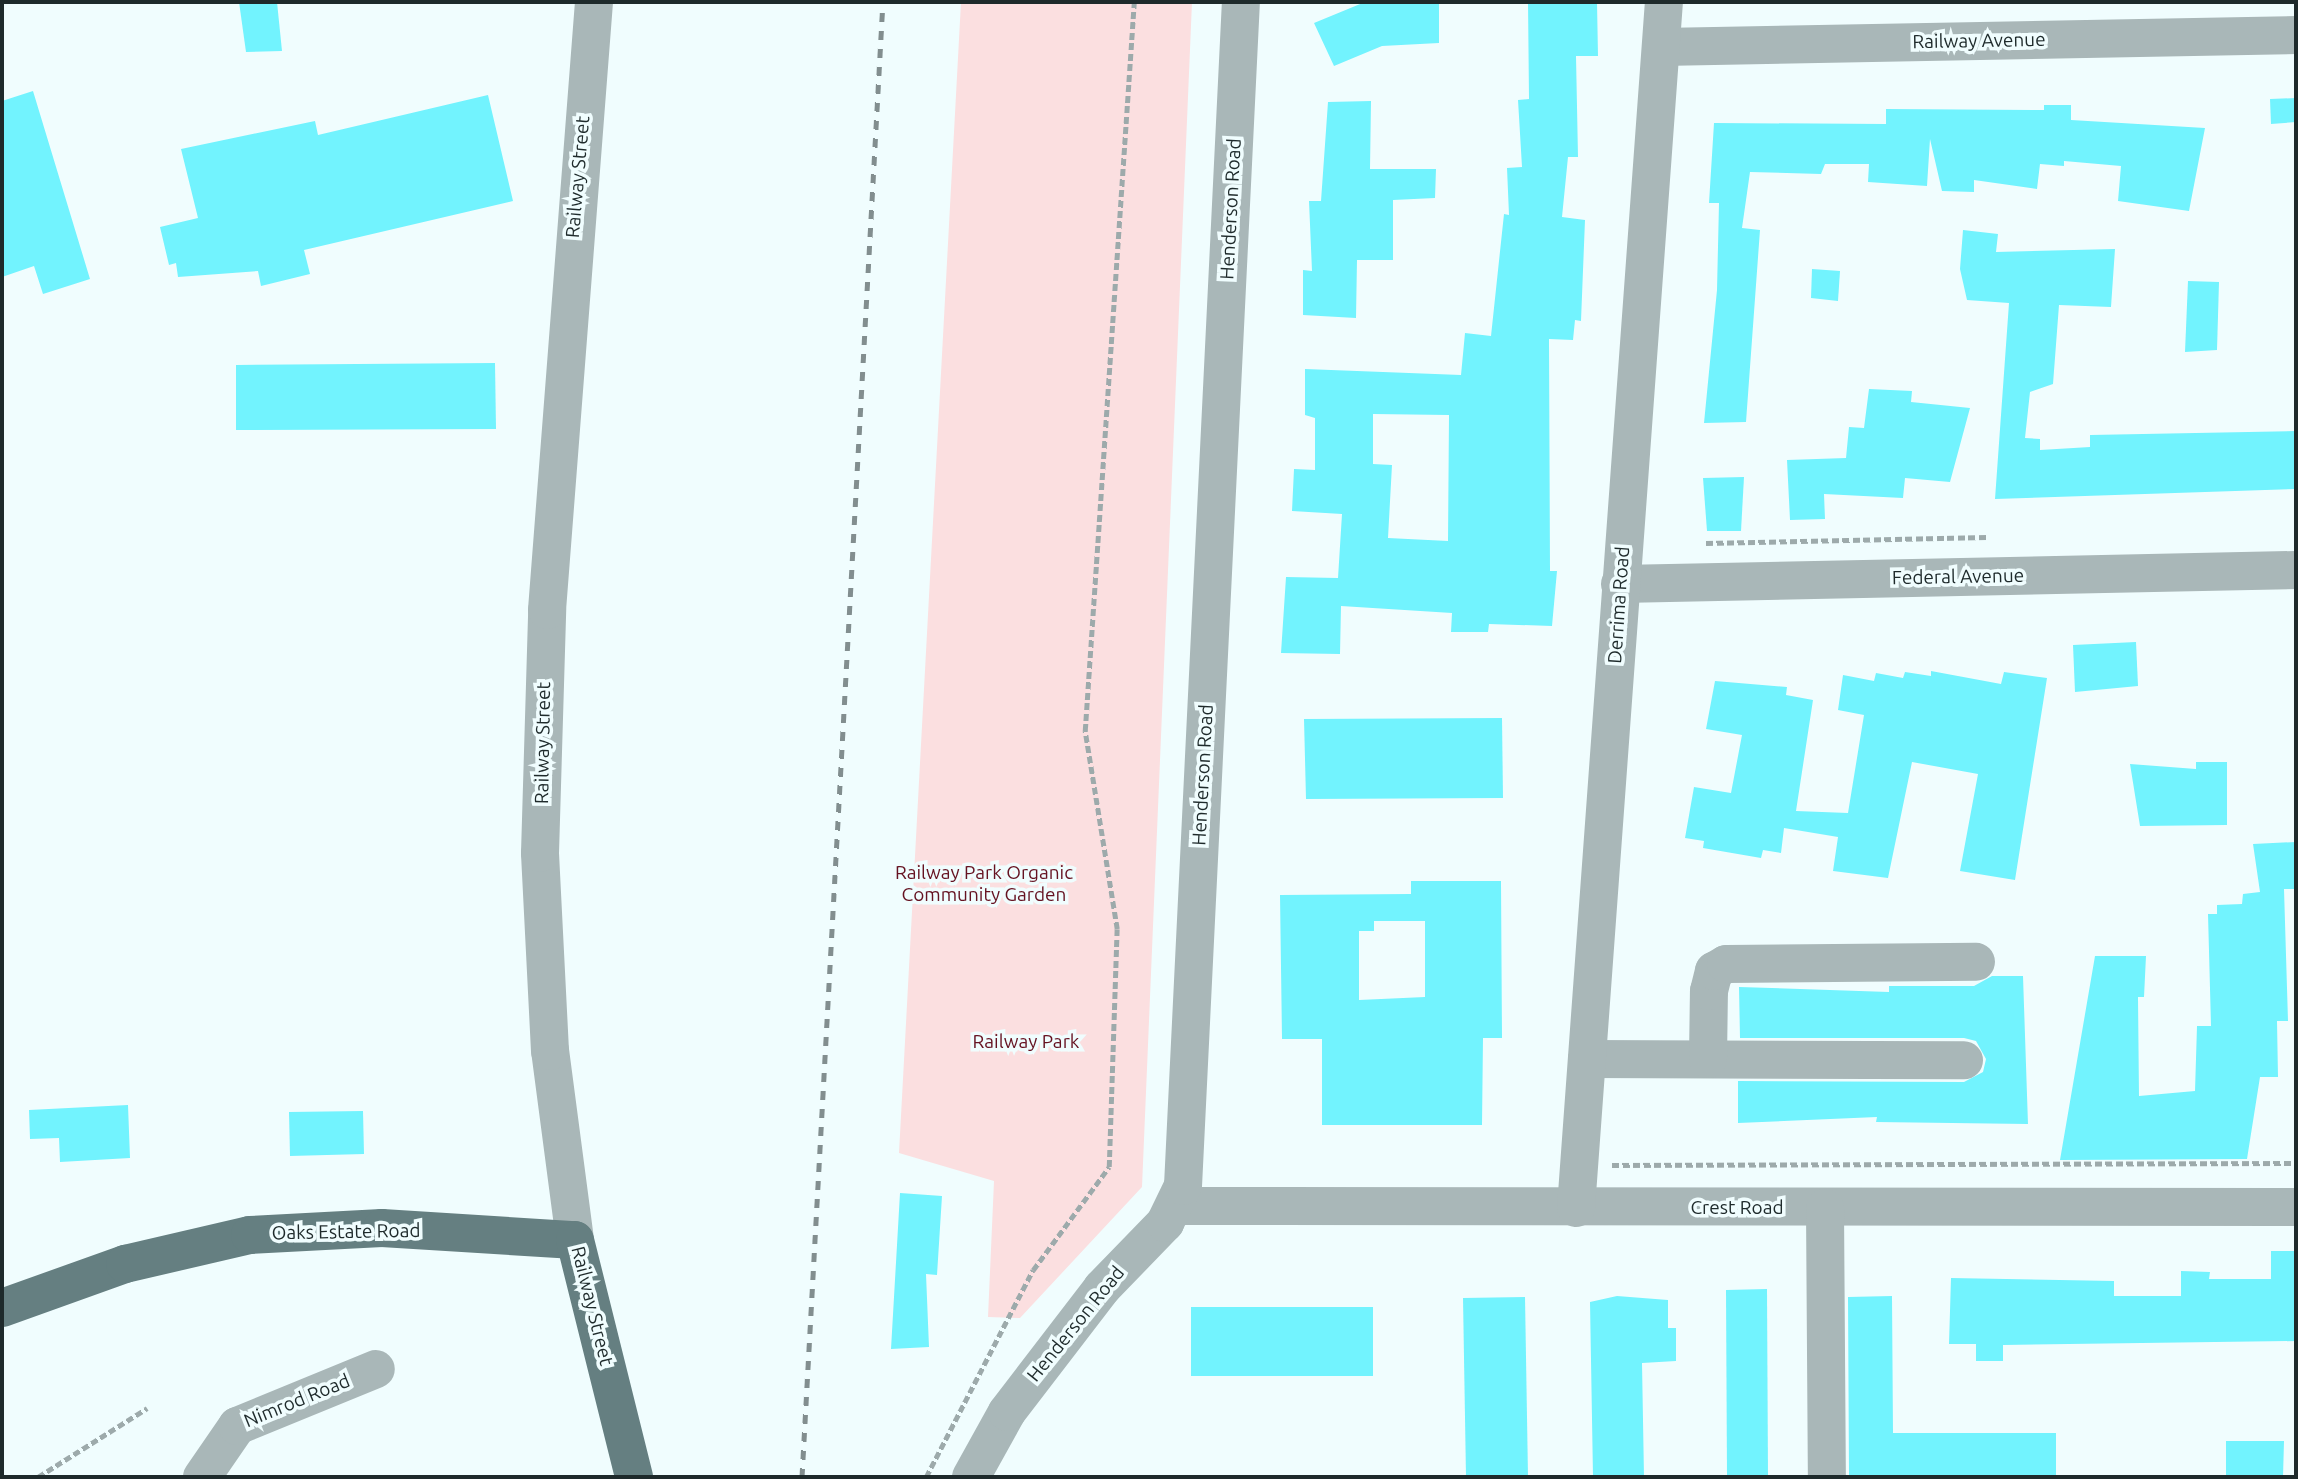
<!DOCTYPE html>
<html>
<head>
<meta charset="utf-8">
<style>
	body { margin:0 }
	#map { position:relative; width:2298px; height:1479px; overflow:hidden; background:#f0fdfe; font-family:Ubuntu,sans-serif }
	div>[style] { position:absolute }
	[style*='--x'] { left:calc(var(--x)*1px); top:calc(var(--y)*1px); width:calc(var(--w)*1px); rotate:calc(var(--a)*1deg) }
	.green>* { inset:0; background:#fbdfe0 }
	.building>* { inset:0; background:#72f3fe }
	.path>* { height:4.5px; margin-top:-2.25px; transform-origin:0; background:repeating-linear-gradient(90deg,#9daaab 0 7px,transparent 0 10.5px) }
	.minor>* { height:38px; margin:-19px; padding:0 19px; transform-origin:19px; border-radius:19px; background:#a9b7b8 }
	.major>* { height:38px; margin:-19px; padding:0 19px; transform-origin:19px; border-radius:19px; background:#657f81 }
	.rail>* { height:5px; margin-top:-2.5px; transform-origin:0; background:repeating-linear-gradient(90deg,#828e8f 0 9px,transparent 0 18px) }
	span { translate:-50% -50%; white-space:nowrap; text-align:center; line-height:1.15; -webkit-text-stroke:7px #f0fdfe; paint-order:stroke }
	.street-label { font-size:19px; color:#1e2a2b }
	.park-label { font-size:19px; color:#651221 }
	.frame { position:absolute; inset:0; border:4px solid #1e2a2b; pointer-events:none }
</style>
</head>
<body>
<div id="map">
	<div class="green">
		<div style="clip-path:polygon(961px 2px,1192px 2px,1142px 1187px,1020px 1318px,988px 1317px,994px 1181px,899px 1153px)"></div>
	</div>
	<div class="building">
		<div style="clip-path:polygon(239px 2px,277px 2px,282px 51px,246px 52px)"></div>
		<div style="clip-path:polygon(1365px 2px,1439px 2px,1439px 43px,1382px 46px,1334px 66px,1314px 23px)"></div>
		<div style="clip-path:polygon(evenodd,1528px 2px,1597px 2px,1598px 56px,1576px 56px,1578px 157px,1568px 157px,1562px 217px,1585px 220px,1581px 321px,1575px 320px,1573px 340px,1549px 339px,1550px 571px,1557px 571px,1552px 626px,1489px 624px,1488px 632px,1451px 632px,1452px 613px,1341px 606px,1340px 654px,1281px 653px,1286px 577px,1338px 578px,1342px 514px,1292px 511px,1294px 469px,1315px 470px,1315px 418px,1305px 415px,1305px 369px,1461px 375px,1465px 333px,1491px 336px,1504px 214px,1509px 215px,1507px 168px,1522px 167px,1518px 100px,1529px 99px,1528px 2px,1373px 414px,1449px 415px,1448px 541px,1388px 538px,1392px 465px,1373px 464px,1373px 414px)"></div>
		<div style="clip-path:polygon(33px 91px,90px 279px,43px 294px,34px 266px,2px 277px,2px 101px)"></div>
		<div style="clip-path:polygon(488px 95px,513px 201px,304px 250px,310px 274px,261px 286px,258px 271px,178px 277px,176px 263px,169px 265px,160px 227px,198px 218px,181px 149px,315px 121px,318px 135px)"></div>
		<div style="clip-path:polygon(2296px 98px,2296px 122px,2271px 124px,2270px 99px)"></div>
		<div style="clip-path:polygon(1371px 101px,1370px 169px,1436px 169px,1435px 198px,1393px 200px,1393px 260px,1357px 260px,1356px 318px,1303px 315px,1303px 270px,1312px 271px,1309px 201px,1321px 201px,1328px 102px)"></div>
		<div style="clip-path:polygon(2044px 105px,2071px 105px,2071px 120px,2205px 128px,2189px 211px,2118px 201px,2121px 166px,2064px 161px,2064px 166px,2040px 164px,2037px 189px,1974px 180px,1974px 192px,1942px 191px,1930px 139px,1927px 186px,1868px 182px,1869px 164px,1825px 164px,1821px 174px,1750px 172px,1742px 228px,1760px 230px,1746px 422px,1704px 423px,1717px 290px,1719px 203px,1709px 203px,1714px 123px,1886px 124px,1886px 109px,2044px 110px)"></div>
		<div style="clip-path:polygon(1963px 230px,1998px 234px,1996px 252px,2115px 249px,2111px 307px,2059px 305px,2053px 384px,2030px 392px,2025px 438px,2040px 439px,2040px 450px,2090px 447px,2090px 435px,2296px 431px,2296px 489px,1995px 499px,2009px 303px,1967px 300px,1960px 269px)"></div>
		<div style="clip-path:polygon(1812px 269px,1840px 271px,1838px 301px,1811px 298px)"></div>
		<div style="clip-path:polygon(2188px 281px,2219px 282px,2217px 350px,2185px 352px)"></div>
		<div style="clip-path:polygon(495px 363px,496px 429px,236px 430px,236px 365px)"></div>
		<div style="clip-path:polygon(1869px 389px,1912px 391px,1911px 402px,1970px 408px,1950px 482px,1905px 478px,1903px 498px,1824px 494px,1825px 519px,1790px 520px,1787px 460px,1846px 458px,1849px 427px,1864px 428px)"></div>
		<div style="clip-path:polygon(1744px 477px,1741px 531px,1707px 531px,1703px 478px)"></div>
		<div style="clip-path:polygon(2136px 642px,2138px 686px,2075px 692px,2073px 645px)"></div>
		<div style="clip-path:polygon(1931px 671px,2001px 684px,2004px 672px,2047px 678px,2015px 880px,1960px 871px,1978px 774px,1912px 762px,1888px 878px,1833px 871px,1838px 837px,1784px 828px,1781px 853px,1763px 850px,1761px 858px,1703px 848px,1704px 841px,1685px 838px,1694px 787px,1731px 793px,1742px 735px,1706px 729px,1715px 681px,1787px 687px,1786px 695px,1813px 700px,1796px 811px,1848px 813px,1864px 715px,1838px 710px,1843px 675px,1874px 681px,1876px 673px,1903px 678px,1905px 672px,1931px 676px)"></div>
		<div style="clip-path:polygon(1502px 718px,1503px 798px,1306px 799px,1304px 719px)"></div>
		<div style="clip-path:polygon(2196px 762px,2227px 762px,2227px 825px,2140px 826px,2130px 764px,2196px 769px)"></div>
		<div style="clip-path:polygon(2296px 842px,2296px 889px,2284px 889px,2288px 1021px,2277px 1021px,2278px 1077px,2260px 1077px,2247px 1159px,2060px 1160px,2095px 956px,2146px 956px,2144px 997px,2138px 997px,2139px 1096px,2195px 1091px,2197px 1026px,2211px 1026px,2208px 914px,2217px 914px,2217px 905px,2242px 904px,2243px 894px,2260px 892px,2253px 844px)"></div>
		<div style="clip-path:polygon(evenodd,1411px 881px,1501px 881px,1502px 1038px,1483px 1038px,1482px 1125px,1322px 1125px,1322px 1039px,1282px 1039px,1280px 895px,1411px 894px,1411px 881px,1374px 921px,1425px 921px,1425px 997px,1359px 1000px,1359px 931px,1374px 931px,1374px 921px)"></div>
		<div style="clip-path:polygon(1992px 976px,2023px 976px,2028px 1124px,1876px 1122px,1877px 1117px,1738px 1123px,1738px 1081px,1964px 1082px,1983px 1072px,1986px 1059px,1976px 1041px,1964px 1038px,1740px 1038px,1739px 987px,1889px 992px,1889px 986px,1974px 986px)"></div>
		<div style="clip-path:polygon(128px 1105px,130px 1158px,60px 1162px,59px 1138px,30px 1139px,29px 1110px)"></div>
		<div style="clip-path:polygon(363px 1111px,364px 1154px,290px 1156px,289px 1112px)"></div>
		<div style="clip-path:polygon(900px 1193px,942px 1196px,937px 1275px,926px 1274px,929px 1347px,891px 1349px)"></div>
		<div style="clip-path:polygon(2271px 1251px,2296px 1251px,2296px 1341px,2003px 1345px,2003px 1361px,1976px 1361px,1976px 1344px,1949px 1344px,1951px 1278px,2114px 1281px,2114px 1296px,2181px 1296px,2181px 1271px,2210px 1272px,2209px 1279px,2271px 1279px)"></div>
		<div style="clip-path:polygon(1767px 1289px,1768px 1477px,1727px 1477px,1726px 1290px)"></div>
		<div style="clip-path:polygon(1617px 1296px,1668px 1300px,1668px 1328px,1676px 1328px,1676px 1361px,1642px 1363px,1644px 1477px,1593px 1477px,1590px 1302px)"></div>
		<div style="clip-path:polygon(1892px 1296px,1893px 1433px,2056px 1433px,2056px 1477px,1849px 1477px,1848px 1297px)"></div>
		<div style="clip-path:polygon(1525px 1297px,1528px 1477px,1466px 1477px,1463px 1298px)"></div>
		<div style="clip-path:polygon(1191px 1307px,1373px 1307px,1373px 1376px,1191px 1376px)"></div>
		<div style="clip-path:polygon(2226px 1441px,2284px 1441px,2283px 1477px,2226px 1477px)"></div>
	</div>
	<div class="path">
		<div style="--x:1706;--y:543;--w:281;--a:-1.2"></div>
		<div style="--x:1612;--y:1165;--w:679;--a:-0.17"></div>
		<div style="--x:38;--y:1477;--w:129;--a:-32.3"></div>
		<div style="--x:926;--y:1477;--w:233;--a:-62.7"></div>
		<div style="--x:1033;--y:1270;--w:128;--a:-53.6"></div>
		<div style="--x:1109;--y:1167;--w:238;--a:-88.1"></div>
		<div style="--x:1117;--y:929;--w:201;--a:-99.2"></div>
		<div style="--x:1085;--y:731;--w:731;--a:-86.15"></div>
	</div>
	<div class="minor">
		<div style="--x:1661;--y:47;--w:635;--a:-1.08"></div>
		<div style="--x:1620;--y:584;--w:676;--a:-1.19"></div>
		<div style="--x:1587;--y:1059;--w:377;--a:0.2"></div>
		<div style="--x:1708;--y:1059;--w:68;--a:-89.2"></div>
		<div style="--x:1709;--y:991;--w:21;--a:-76"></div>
		<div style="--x:1714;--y:971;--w:14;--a:-30"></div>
		<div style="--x:1726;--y:964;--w:250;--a:-0.5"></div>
		<div style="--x:1177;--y:1206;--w:1119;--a:0.05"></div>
		<div style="--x:1576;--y:1208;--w:1209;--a:-85.83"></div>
		<div style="--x:1825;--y:1208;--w:269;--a:89.6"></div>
		<div style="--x:575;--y:1240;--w:191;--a:-97.5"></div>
		<div style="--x:550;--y:1051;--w:198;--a:-92.9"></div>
		<div style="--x:540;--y:853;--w:243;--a:-88.3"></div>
		<div style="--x:547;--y:610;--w:610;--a:-85.58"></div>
		<div style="--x:202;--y:1477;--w:62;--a:-55.5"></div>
		<div style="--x:237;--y:1426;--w:150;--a:-22.3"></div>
		<div style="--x:971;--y:1477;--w:74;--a:-61"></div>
		<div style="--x:1007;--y:1412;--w:156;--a:-52.5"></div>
		<div style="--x:1102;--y:1288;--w:91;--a:-45.9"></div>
		<div style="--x:1165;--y:1223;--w:41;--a:-64.1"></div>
		<div style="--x:1183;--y:1186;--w:1185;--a:-87.2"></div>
	</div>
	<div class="major">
		<div style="--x:2;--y:1308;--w:131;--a:-19.7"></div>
		<div style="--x:125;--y:1264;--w:128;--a:-13.1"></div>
		<div style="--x:250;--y:1235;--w:132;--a:-3"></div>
		<div style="--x:382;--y:1228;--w:193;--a:3.6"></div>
		<div style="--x:575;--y:1240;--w:244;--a:76"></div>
	</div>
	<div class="rail">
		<div style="--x:802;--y:1477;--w:1477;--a:-86.86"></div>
	</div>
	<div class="street-label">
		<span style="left:1979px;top:41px;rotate:-1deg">Railway Avenue</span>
		<span style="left:578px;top:177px;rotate:-85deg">Railway Street</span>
		<span style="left:1231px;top:209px;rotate:-87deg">Henderson Road</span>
		<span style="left:1958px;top:577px;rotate:-1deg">Federal Avenue</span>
		<span style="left:1619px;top:605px;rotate:-86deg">Derrima Road</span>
		<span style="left:543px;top:743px;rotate:-89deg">Railway Street</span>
		<span style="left:1203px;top:775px;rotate:-87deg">Henderson Road</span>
		<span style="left:1737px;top:1208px">Crest Road</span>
		<span style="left:346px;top:1232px;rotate:-1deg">Oaks Estate Road</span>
		<span style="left:592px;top:1306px;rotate:76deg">Railway Street</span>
		<span style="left:1076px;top:1324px;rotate:-51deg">Henderson Road</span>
		<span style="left:297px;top:1401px;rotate:-22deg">Nimrod Road</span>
	</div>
	<div class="park-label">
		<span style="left:984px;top:884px">Railway Park Organic<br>Community Garden</span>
		<span style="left:1026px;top:1042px">Railway Park</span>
	</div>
	<div class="frame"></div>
</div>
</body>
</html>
